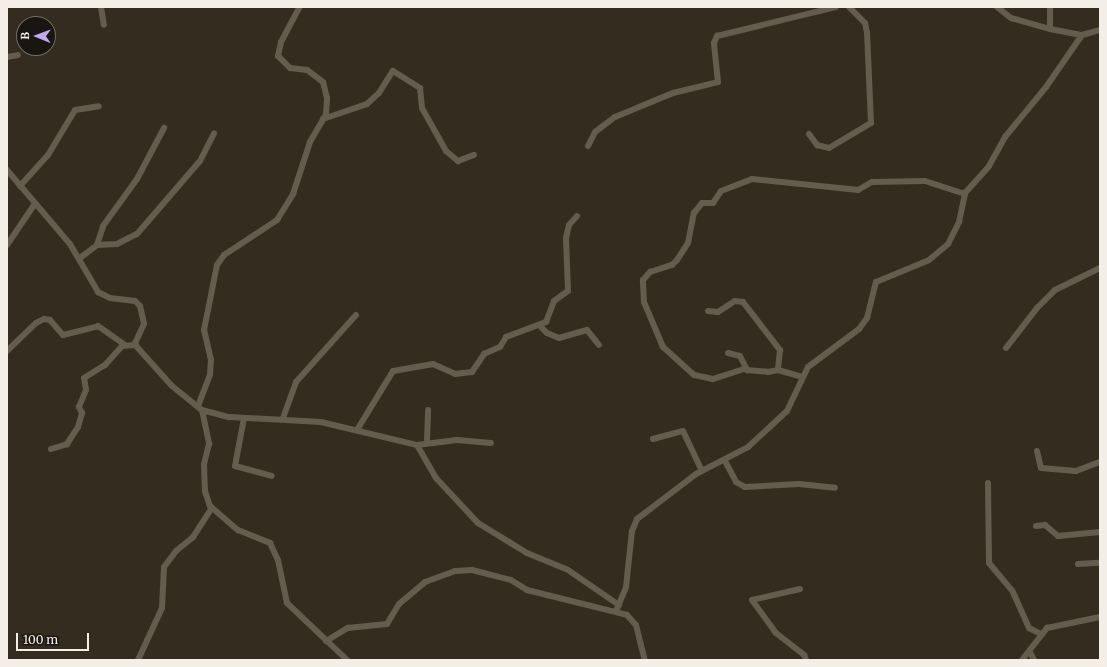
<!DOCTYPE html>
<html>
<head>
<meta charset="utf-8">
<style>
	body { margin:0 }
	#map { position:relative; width:1107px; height:667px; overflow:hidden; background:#352c20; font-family:Merriweather,serif }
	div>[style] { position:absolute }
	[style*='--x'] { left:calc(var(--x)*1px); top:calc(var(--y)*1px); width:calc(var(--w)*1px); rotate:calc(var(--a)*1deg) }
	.minor>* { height:6px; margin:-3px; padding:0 3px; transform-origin:3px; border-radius:3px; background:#665c4e }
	span { translate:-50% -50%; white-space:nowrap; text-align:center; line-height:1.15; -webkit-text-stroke:3.5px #191510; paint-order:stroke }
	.frame { position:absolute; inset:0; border:8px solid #f4efe6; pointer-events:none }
	.north { position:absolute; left:16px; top:16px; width:40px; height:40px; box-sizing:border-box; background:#191510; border:1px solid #716c66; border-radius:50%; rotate:271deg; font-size:11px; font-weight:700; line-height:16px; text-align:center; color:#f4efe6 }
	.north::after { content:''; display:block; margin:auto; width:14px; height:18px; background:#bfa9f4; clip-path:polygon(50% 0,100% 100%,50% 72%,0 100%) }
	.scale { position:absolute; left:16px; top:633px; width:73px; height:18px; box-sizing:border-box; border:2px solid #f4efe6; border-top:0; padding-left:5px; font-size:12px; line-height:14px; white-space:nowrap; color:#f4efe6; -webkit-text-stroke:3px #191510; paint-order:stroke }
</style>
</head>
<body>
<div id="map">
	<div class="minor">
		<div style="--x:101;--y:7;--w:18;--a:81"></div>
		<div style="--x:997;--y:7;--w:18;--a:38"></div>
		<div style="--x:1011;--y:18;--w:41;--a:15.8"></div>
		<div style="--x:1050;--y:29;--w:33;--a:11"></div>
		<div style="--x:1082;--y:35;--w:19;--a:-16"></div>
		<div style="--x:1050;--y:29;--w:22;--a:-90"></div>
		<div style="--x:7;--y:57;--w:11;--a:-10"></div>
		<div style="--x:323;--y:119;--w:46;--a:-18.8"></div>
		<div style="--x:367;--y:104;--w:16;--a:-43"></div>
		<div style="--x:379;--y:93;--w:26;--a:-58"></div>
		<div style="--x:393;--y:71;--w:32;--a:32"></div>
		<div style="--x:420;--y:88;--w:20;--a:84"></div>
		<div style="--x:422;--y:108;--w:49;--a:60.8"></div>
		<div style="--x:446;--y:151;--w:16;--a:40"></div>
		<div style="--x:458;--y:161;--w:17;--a:-21"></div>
		<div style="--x:809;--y:134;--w:14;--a:54"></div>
		<div style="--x:817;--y:145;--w:12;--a:14"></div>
		<div style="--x:829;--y:148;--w:49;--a:-30.8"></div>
		<div style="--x:871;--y:123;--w:90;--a:-92.5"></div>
		<div style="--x:867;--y:33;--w:10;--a:-101"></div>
		<div style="--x:865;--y:23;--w:23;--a:-135"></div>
		<div style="--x:588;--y:146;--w:16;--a:-63"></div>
		<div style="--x:595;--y:132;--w:25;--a:-37"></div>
		<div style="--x:615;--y:117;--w:63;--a:-22.5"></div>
		<div style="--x:673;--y:93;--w:46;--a:-13.7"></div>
		<div style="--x:718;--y:82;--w:39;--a:-96"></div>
		<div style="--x:714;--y:43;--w:8;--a:-67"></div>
		<div style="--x:717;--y:36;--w:122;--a:-13.7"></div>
		<div style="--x:7;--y:170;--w:97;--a:49.6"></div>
		<div style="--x:70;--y:244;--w:56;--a:59.7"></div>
		<div style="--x:98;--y:292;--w:13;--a:27"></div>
		<div style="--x:110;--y:298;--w:25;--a:7"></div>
		<div style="--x:135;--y:301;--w:7;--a:45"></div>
		<div style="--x:140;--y:306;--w:18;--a:77"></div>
		<div style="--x:144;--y:324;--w:21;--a:115"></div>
		<div style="--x:135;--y:343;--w:4;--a:63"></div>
		<div style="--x:137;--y:347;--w:52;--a:48.1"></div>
		<div style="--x:172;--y:386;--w:38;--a:39"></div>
		<div style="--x:202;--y:410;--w:28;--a:15"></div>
		<div style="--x:229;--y:417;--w:92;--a:3.1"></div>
		<div style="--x:321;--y:422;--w:99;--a:13.5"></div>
		<div style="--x:417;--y:445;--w:38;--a:60"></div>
		<div style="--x:436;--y:478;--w:62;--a:47"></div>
		<div style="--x:478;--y:523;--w:57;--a:31.5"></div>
		<div style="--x:527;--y:553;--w:44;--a:22.5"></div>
		<div style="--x:568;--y:570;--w:62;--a:34.5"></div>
		<div style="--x:20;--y:186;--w:42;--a:-47.9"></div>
		<div style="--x:48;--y:155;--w:52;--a:-59"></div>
		<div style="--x:75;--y:110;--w:24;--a:-9"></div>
		<div style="--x:7;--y:245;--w:48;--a:-56"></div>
		<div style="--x:97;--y:245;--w:20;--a:-72"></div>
		<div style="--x:103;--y:226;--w:58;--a:-54.1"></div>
		<div style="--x:137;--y:179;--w:58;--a:-62.1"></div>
		<div style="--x:80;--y:258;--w:21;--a:-37"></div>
		<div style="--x:97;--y:245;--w:20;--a:-3"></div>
		<div style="--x:117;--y:244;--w:22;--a:-27"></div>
		<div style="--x:137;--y:234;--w:96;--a:-49.2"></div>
		<div style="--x:200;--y:161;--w:31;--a:-63"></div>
		<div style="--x:708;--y:311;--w:10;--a:6"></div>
		<div style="--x:718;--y:312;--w:20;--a:-33"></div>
		<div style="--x:735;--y:301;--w:8;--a:7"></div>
		<div style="--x:743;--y:302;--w:61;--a:52.4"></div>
		<div style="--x:780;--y:350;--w:20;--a:96"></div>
		<div style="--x:778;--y:370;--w:25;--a:16"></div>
		<div style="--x:539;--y:325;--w:11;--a:45"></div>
		<div style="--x:547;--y:333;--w:13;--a:23"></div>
		<div style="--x:559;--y:338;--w:29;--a:-16"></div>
		<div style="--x:587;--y:330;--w:19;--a:51"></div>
		<div style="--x:1006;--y:348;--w:51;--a:-52.2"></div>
		<div style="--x:1037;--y:308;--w:25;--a:-45"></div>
		<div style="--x:1055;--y:290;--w:50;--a:-26.1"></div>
		<div style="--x:7;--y:351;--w:40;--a:-44"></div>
		<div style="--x:36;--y:323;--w:9;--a:-27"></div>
		<div style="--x:44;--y:319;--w:6;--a:9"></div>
		<div style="--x:50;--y:320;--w:20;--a:49"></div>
		<div style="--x:63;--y:335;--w:36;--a:-14"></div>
		<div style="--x:98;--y:326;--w:32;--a:35"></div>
		<div style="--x:728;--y:353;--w:12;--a:14"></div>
		<div style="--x:740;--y:356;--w:16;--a:63"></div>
		<div style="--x:747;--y:370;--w:21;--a:5"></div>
		<div style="--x:768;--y:372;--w:10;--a:-11"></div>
		<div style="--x:744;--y:369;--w:33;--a:162"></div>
		<div style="--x:713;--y:379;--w:19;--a:-168"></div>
		<div style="--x:694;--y:375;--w:42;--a:-137.9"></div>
		<div style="--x:663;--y:347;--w:49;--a:-112.9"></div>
		<div style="--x:644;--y:302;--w:22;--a:-93"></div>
		<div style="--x:643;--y:280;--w:11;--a:-49"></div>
		<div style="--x:650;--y:272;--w:23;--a:-18"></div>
		<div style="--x:672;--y:265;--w:7;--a:-45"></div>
		<div style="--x:677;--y:260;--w:20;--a:-57"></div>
		<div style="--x:688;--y:243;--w:31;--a:-79"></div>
		<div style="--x:694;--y:213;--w:13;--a:-51"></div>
		<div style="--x:702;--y:203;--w:11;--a:0"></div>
		<div style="--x:713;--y:203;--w:14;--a:-56"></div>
		<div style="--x:721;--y:191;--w:33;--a:-21"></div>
		<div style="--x:752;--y:179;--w:107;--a:5.9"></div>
		<div style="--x:858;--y:190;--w:16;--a:-30"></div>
		<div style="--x:872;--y:182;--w:53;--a:-1.1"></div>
		<div style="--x:925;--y:181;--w:42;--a:18"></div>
		<div style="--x:198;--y:406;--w:34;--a:-69"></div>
		<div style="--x:210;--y:374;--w:14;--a:-86"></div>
		<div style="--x:211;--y:360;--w:31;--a:-103"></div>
		<div style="--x:204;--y:330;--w:66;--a:-78.7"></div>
		<div style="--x:217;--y:265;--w:12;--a:-55"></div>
		<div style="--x:224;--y:255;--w:64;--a:-33.4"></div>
		<div style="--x:277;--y:220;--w:31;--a:-58"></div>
		<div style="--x:293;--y:194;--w:55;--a:-71.9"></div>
		<div style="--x:310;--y:142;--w:32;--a:-60"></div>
		<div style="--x:326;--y:114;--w:16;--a:-86"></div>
		<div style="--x:327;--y:98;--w:16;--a:-104"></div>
		<div style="--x:323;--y:82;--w:20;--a:-143"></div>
		<div style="--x:307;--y:70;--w:17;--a:-173"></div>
		<div style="--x:290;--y:68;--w:17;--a:-135"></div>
		<div style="--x:278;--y:56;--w:14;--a:-78"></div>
		<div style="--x:281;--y:42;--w:40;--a:-62"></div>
		<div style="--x:202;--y:410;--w:35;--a:78"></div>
		<div style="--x:209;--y:444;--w:21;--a:104"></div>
		<div style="--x:204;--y:464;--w:27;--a:88"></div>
		<div style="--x:205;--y:491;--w:16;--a:72"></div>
		<div style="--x:210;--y:506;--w:37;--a:41"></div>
		<div style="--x:238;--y:530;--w:35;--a:22"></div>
		<div style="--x:270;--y:543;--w:19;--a:65"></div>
		<div style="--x:278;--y:560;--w:44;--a:78.2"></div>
		<div style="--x:287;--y:603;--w:83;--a:43.5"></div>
		<div style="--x:244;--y:418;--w:49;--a:100.6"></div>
		<div style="--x:235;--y:466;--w:38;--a:15"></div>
		<div style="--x:283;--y:418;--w:38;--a:-70"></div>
		<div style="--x:296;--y:382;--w:90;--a:-48.2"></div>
		<div style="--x:357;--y:430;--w:69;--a:-58.6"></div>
		<div style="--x:393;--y:371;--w:41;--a:-9.9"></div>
		<div style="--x:433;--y:364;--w:24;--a:24"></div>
		<div style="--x:455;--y:374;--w:17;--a:-7"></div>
		<div style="--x:472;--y:372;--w:22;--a:-56"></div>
		<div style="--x:484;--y:354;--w:17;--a:-24"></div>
		<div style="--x:500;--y:347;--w:12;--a:-59"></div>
		<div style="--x:506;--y:337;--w:43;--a:-20.6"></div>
		<div style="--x:546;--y:322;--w:22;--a:-69"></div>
		<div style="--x:554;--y:301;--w:17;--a:-36"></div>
		<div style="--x:568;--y:291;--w:53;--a:-92.2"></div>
		<div style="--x:566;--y:238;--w:13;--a:-77"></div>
		<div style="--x:569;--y:225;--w:12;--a:-48"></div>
		<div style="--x:653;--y:439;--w:31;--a:-15"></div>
		<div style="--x:683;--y:431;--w:44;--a:64.6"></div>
		<div style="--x:427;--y:442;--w:32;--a:-88"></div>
		<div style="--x:417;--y:445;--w:40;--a:-7.1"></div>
		<div style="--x:457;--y:440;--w:34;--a:5"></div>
		<div style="--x:51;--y:449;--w:17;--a:-17"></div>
		<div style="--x:67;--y:444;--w:20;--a:-57"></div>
		<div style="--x:78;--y:427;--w:15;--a:-74"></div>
		<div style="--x:82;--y:413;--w:7;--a:-117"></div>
		<div style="--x:79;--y:407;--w:18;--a:-68"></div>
		<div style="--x:86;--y:390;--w:12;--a:-99"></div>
		<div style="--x:84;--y:378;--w:25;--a:-32"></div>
		<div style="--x:105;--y:365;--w:25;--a:-48"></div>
		<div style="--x:122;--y:346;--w:13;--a:-4"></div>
		<div style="--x:1037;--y:451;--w:17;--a:77"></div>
		<div style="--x:1041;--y:468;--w:35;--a:5"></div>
		<div style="--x:1076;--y:471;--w:26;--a:-21"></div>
		<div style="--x:725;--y:461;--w:24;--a:62"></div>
		<div style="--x:736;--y:482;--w:10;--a:29"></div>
		<div style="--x:745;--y:487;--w:54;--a:-3.2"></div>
		<div style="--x:799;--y:484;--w:36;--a:6"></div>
		<div style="--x:988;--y:483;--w:80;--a:89.3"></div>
		<div style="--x:989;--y:563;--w:35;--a:50"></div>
		<div style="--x:1012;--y:590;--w:42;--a:65.9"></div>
		<div style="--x:1029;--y:628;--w:13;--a:27"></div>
		<div style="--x:1036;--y:526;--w:9;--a:-6"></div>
		<div style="--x:1045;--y:525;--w:17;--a:40"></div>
		<div style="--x:1058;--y:536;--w:42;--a:-5.4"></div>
		<div style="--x:1078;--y:564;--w:22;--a:-3"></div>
		<div style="--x:800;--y:589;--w:49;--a:167.1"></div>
		<div style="--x:752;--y:600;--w:41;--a:54"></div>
		<div style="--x:776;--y:633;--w:36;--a:38"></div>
		<div style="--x:804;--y:655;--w:5;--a:68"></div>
		<div style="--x:616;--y:611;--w:26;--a:-67"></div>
		<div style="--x:626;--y:587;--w:56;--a:-83.9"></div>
		<div style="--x:632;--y:531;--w:13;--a:-67"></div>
		<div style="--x:637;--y:519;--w:74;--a:-37.3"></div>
		<div style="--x:696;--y:474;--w:59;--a:-27.4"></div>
		<div style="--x:748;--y:447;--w:53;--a:-42.7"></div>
		<div style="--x:787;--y:411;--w:49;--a:-64.5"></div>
		<div style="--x:808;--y:367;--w:64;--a:-36.7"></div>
		<div style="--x:859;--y:329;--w:14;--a:-54"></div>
		<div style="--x:867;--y:318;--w:37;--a:-76"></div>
		<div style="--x:876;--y:282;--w:57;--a:-22.5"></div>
		<div style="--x:929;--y:260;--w:25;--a:-40"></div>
		<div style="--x:948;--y:244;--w:25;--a:-63"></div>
		<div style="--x:959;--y:222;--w:30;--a:-78"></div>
		<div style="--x:965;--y:193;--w:36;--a:-48"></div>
		<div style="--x:989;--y:166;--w:33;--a:-61"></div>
		<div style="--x:1005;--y:137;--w:65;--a:-50.6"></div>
		<div style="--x:1046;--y:87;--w:63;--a:-55.3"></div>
		<div style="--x:326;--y:641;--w:26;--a:-31"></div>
		<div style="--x:348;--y:628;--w:39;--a:-6"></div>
		<div style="--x:387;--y:624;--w:23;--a:-59"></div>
		<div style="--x:399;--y:604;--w:34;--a:-40"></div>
		<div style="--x:425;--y:582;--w:32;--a:-20"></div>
		<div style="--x:455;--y:571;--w:17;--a:-3"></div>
		<div style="--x:472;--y:570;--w:40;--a:14.4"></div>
		<div style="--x:511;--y:580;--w:19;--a:32"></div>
		<div style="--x:527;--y:590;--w:103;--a:14"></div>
		<div style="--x:627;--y:615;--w:13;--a:48"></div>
		<div style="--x:636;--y:625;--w:36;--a:76"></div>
		<div style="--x:1030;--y:652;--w:9;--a:63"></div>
		<div style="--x:138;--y:660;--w:57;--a:-65.2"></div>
		<div style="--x:162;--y:608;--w:41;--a:-87.2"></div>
		<div style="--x:164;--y:567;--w:20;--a:-53"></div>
		<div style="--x:176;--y:551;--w:22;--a:-39"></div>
		<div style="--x:193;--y:537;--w:35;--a:-57"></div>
		<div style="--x:1022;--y:660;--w:41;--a:-52"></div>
		<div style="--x:1047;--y:628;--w:54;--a:-11.7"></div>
	</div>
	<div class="frame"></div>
	<div class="north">B</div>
	<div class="scale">100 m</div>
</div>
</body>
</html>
